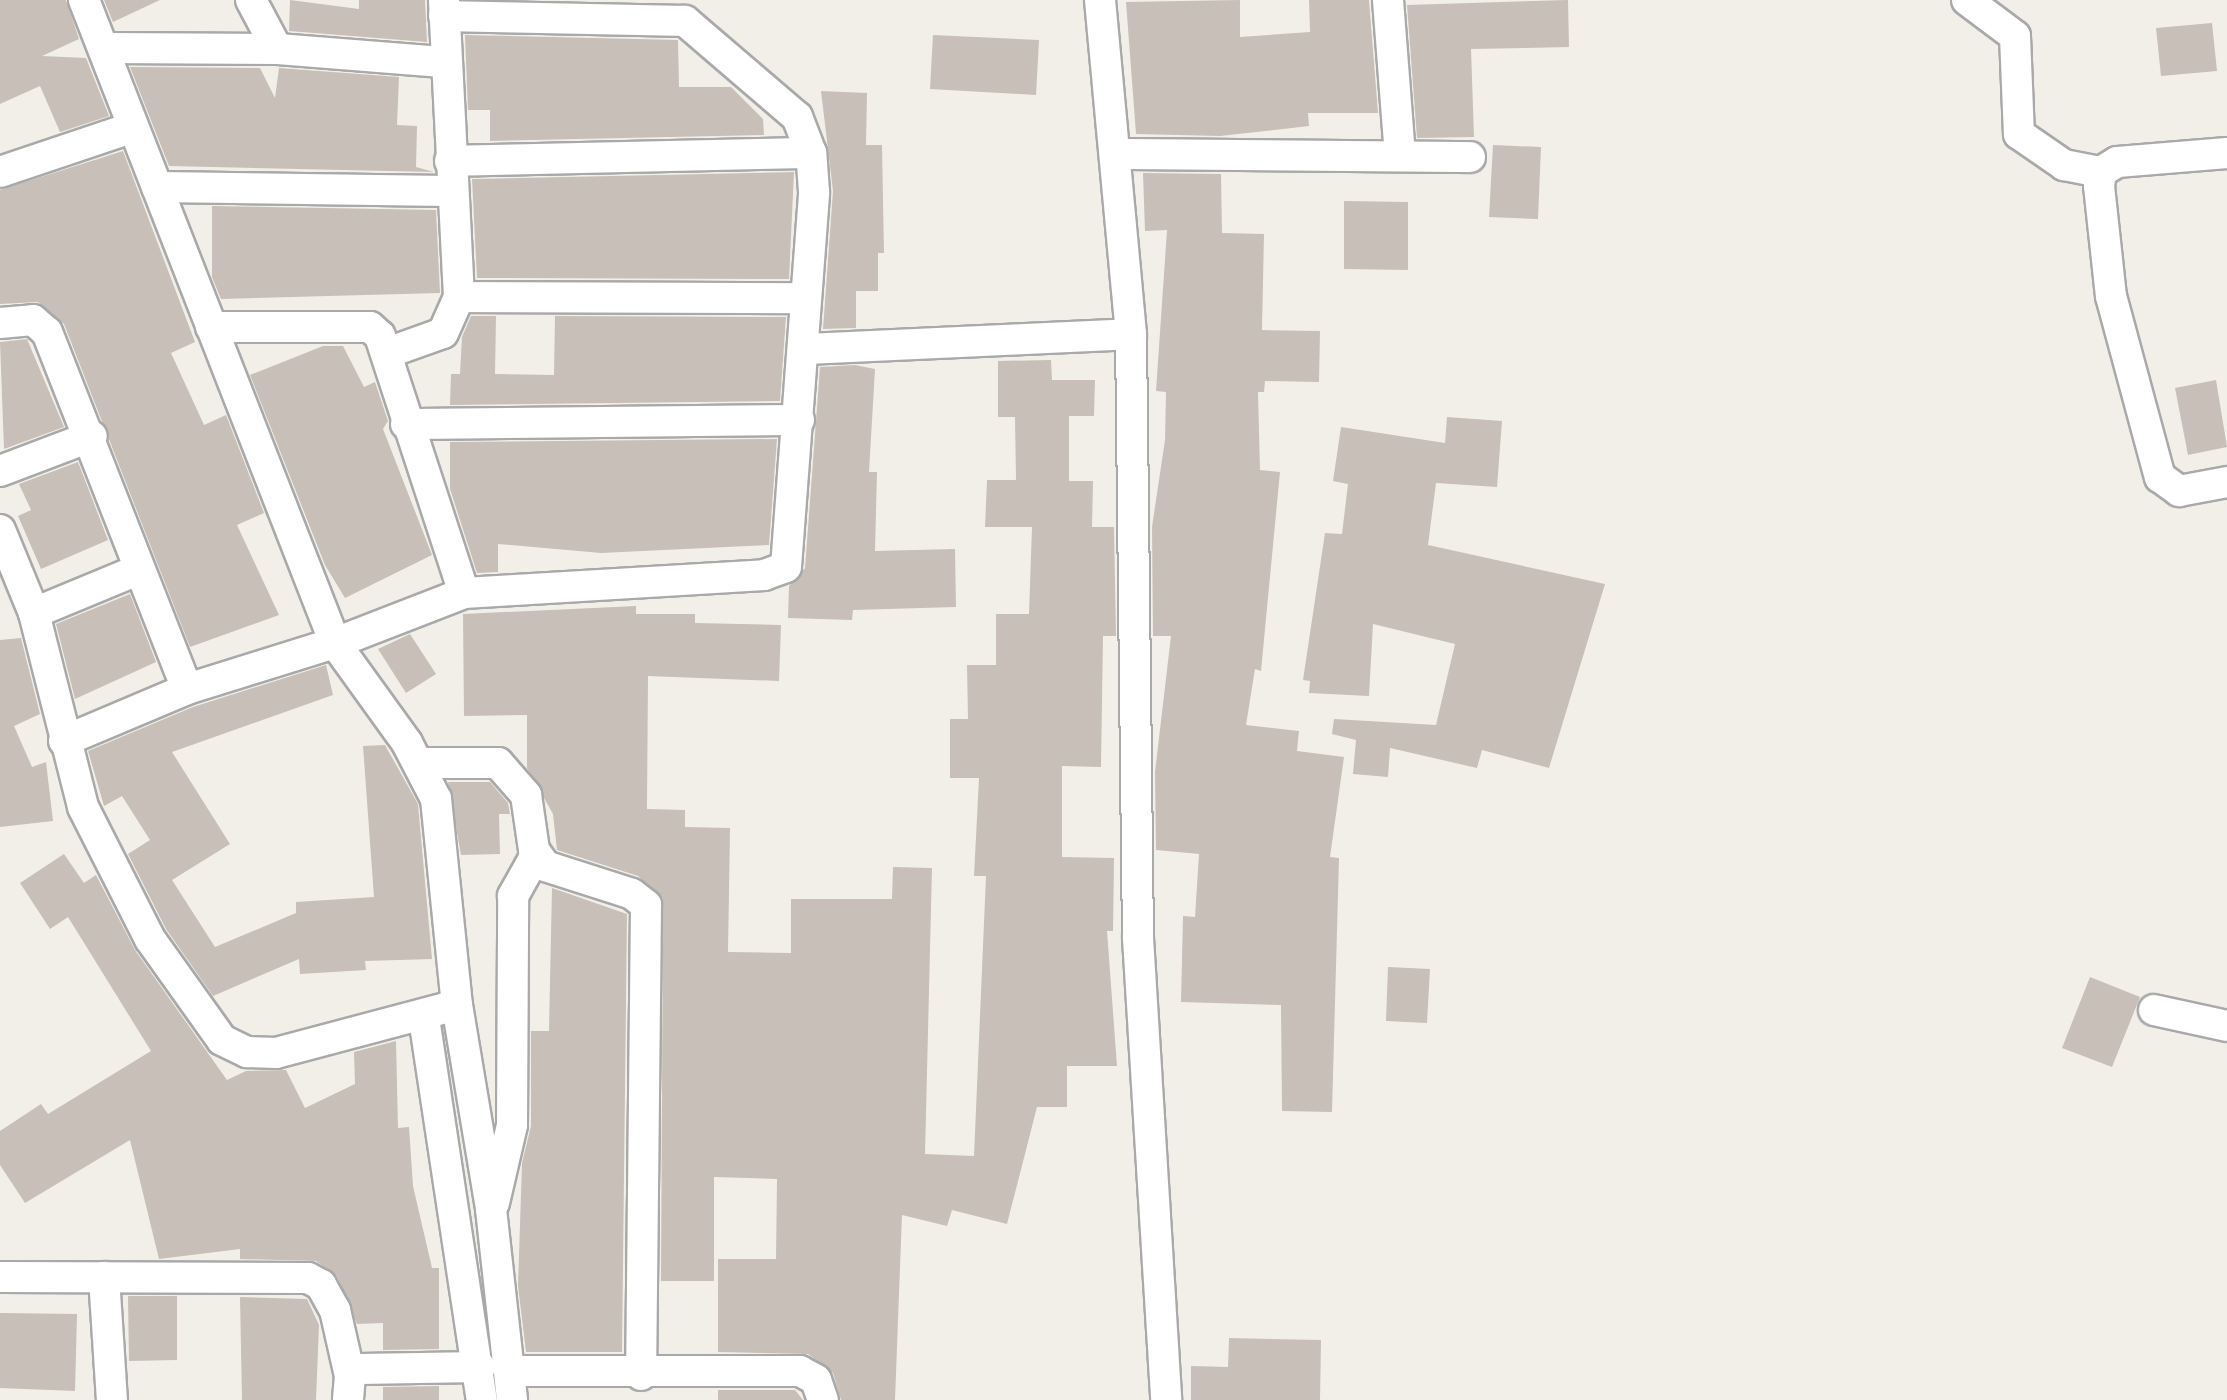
<!DOCTYPE html>
<html>
<head>
<meta charset="utf-8">
<style>
	body { margin:0 }
	#map { position:relative; width:2227px; height:1400px; overflow:hidden; background:#f2efe9; font-family:Ubuntu,sans-serif }
	div>[style] { position:absolute }
	[style*='--x'] { left:calc(var(--x)*1px); top:calc(var(--y)*1px); width:calc(var(--w)*1px); rotate:calc(var(--a)*1deg) }
	.building>* { inset:0; background:#c7bfb8 }
	.roads { filter:drop-shadow(2px 0 #a9a9a9) drop-shadow(-2px 0 #a9a9a9) drop-shadow(0 2px #a9a9a9) drop-shadow(0 -2px #a9a9a9) }
	.minor>* { height:30px; margin:-15px; padding:0 15px; transform-origin:15px; border-radius:15px; background:#fff }
	span { translate:-50% -50%; white-space:nowrap; text-align:center; line-height:1.15; -webkit-text-stroke:10px #fff; paint-order:stroke }
</style>
</head>
<body>
<div id="map">
	<div class="building">
		<div style="clip-path:polygon(0 0,66px 0,79px 39px,42px 56px,86px 58px,109px 116px,60px 132px,40px 86px,0 104px)"></div>
		<div style="clip-path:polygon(104px 0,160px 0,113px 22px)"></div>
		<div style="clip-path:polygon(290px 0,359px 9px,359px 0,425px 0,427px 42px,289px 31px)"></div>
		<div style="clip-path:polygon(1240px 0,1240px 37px,1310px 32px,1309px 0,1369px 0,1378px 113px,1308px 113px,1309px 126px,1220px 136px,1136px 134px,1126px 2px)"></div>
		<div style="clip-path:polygon(1568px 0,1569px 47px,1471px 49px,1474px 137px,1417px 138px,1407px 5px)"></div>
		<div style="clip-path:polygon(2212px 23px,2217px 71px,2161px 76px,2156px 28px)"></div>
		<div style="clip-path:polygon(465px 35px,678px 40px,679px 87px,731px 87px,763px 119px,764px 135px,490px 141px,490px 110px,468px 110px)"></div>
		<div style="clip-path:polygon(933px 35px,1039px 40px,1036px 95px,930px 89px)"></div>
		<div style="clip-path:polygon(130px 67px,260px 68px,275px 98px,279px 68px,399px 77px,397px 125px,417px 126px,416px 167px,434px 172px,169px 166px)"></div>
		<div style="clip-path:polygon(821px 91px,867px 93px,866px 145px,882px 145px,884px 253px,878px 253px,878px 291px,856px 291px,856px 328px,823px 329px,833px 191px)"></div>
		<div style="clip-path:polygon(1493px 145px,1541px 147px,1538px 219px,1489px 217px)"></div>
		<div style="clip-path:polygon(123px 151px,195px 342px,171px 353px,204px 425px,226px 415px,264px 513px,237px 525px,279px 615px,190px 647px,64px 324px,38px 302px,0 304px,0 190px)"></div>
		<div style="clip-path:polygon(794px 172px,789px 279px,477px 278px,472px 179px)"></div>
		<div style="clip-path:polygon(1143px 173px,1221px 174px,1222px 233px,1264px 234px,1262px 330px,1320px 331px,1319px 382px,1265px 381px,1264px 392px,1258px 392px,1260px 470px,1280px 472px,1261px 671px,1255px 669px,1246px 725px,1299px 731px,1297px 751px,1344px 757px,1330px 857px,1339px 858px,1332px 1112px,1282px 1111px,1281px 1005px,1181px 1002px,1183px 916px,1195px 917px,1199px 854px,1156px 850px,1155px 772px,1171px 636px,1153px 636px,1152px 527px,1165px 440px,1166px 392px,1156px 391px,1167px 230px,1145px 231px)"></div>
		<div style="clip-path:polygon(1344px 201px,1408px 202px,1408px 270px,1344px 269px)"></div>
		<div style="clip-path:polygon(212px 206px,436px 210px,440px 293px,221px 299px,212px 277px)"></div>
		<div style="clip-path:polygon(471px 316px,496px 316px,495px 374px,554px 375px,555px 316px,786px 317px,780px 401px,450px 405px,451px 374px,460px 374px,462px 337px)"></div>
		<div style="clip-path:polygon(27px 339px,64px 427px,4px 449px,0 342px)"></div>
		<div style="clip-path:polygon(323px 346px,343px 346px,364px 387px,375px 382px,388px 421px,383px 429px,432px 555px,345px 598px,325px 565px,250px 375px)"></div>
		<div style="clip-path:polygon(1051px 360px,1052px 380px,1095px 380px,1094px 416px,1069px 416px,1069px 481px,1093px 481px,1092px 527px,1114px 527px,1116px 636px,1103px 636px,1101px 767px,1062px 766px,1062px 857px,1114px 858px,1113px 931px,1107px 931px,1117px 1066px,1067px 1066px,1067px 1107px,1037px 1107px,1007px 1224px,952px 1210px,947px 1226px,902px 1215px,895px 1400px,841px 1400px,833px 1373px,808px 1354px,718px 1352px,718px 1259px,776px 1259px,777px 1179px,714px 1177px,714px 1281px,661px 1281px,663px 898px,638px 876px,557px 850px,553px 814px,527px 768px,527px 715px,464px 716px,463px 614px,636px 606px,636px 614px,695px 614px,695px 623px,781px 625px,779px 681px,648px 676px,647px 809px,685px 810px,685px 827px,730px 828px,728px 952px,791px 953px,791px 899px,892px 899px,893px 867px,932px 868px,925px 1154px,974px 1156px,986px 876px,974px 876px,979px 778px,950px 778px,950px 719px,968px 719px,967px 665px,996px 665px,996px 614px,1029px 614px,1032px 527px,985px 527px,987px 480px,1016px 480px,1015px 417px,998px 417px,998px 361px)"></div>
		<div style="clip-path:polygon(855px 365px,875px 369px,869px 472px,877px 472px,875px 551px,955px 549px,956px 607px,853px 610px,852px 620px,788px 618px,789px 586px,805px 568px,820px 367px)"></div>
		<div style="clip-path:polygon(2216px 380px,2227px 447px,2188px 455px,2175px 388px)"></div>
		<div style="clip-path:polygon(1447px 417px,1502px 421px,1497px 487px,1436px 483px,1428px 545px,1605px 584px,1549px 768px,1482px 750px,1477px 768px,1390px 748px,1388px 777px,1353px 774px,1356px 740px,1332px 734px,1334px 719px,1436px 725px,1455px 644px,1373px 624px,1369px 696px,1309px 693px,1310px 681px,1303px 680px,1325px 533px,1342px 534px,1348px 484px,1333px 481px,1341px 427px,1445px 443px)"></div>
		<div style="clip-path:polygon(777px 439px,769px 545px,601px 553px,498px 544px,498px 572px,477px 573px,450px 489px,450px 442px)"></div>
		<div style="clip-path:polygon(78px 462px,108px 540px,41px 569px,18px 516px,31px 510px,19px 484px)"></div>
		<div style="clip-path:polygon(130px 594px,156px 662px,75px 699px,56px 624px)"></div>
		<div style="clip-path:polygon(410px 634px,436px 674px,406px 693px,378px 649px)"></div>
		<div style="clip-path:polygon(21px 638px,40px 714px,14px 726px,32px 767px,46px 762px,53px 821px,0 827px,0 640px)"></div>
		<div style="clip-path:polygon(326px 665px,333px 695px,172px 752px,230px 844px,172px 880px,215px 947px,296px 913px,296px 902px,374px 897px,363px 746px,385px 745px,418px 804px,432px 959px,365px 961px,366px 970px,300px 974px,299px 959px,213px 996px,166px 929px,128px 854px,150px 840px,122px 796px,104px 806px,88px 751px,193px 707px)"></div>
		<div style="clip-path:polygon(448px 782px,490px 782px,508px 803px,510px 814px,499px 814px,500px 854px,461px 855px)"></div>
		<div style="clip-path:polygon(64px 854px,84px 883px,96px 875px,135px 950px,227px 1080px,246px 1071px,286px 1070px,305px 1108px,355px 1084px,354px 1052px,396px 1041px,398px 1128px,409px 1127px,413px 1186px,432px 1268px,439px 1268px,439px 1349px,383px 1350px,383px 1323px,357px 1324px,337px 1276px,316px 1261px,240px 1259px,240px 1249px,159px 1259px,130px 1140px,25px 1203px,0 1165px,0 1131px,41px 1104px,48px 1114px,151px 1051px,68px 917px,50px 929px,20px 883px)"></div>
		<div style="clip-path:polygon(552px 888px,627px 914px,622px 1352px,526px 1352px,518px 1286px,522px 1163px,531px 1126px,531px 1031px,549px 1031px)"></div>
		<div style="clip-path:polygon(1388px 967px,1430px 969px,1427px 1023px,1386px 1021px)"></div>
		<div style="clip-path:polygon(2090px 977px,2140px 997px,2112px 1067px,2062px 1048px)"></div>
		<div style="clip-path:polygon(128px 1296px,177px 1296px,177px 1360px,129px 1361px)"></div>
		<div style="clip-path:polygon(240px 1297px,307px 1299px,319px 1325px,316px 1400px,242px 1400px)"></div>
		<div style="clip-path:polygon(0 1313px,77px 1314px,75px 1391px,0 1388px)"></div>
		<div style="clip-path:polygon(1229px 1338px,1321px 1340px,1320px 1400px,1191px 1400px,1191px 1366px,1228px 1367px)"></div>
		<div style="clip-path:polygon(439px 1386px,439px 1400px,383px 1400px,383px 1387px)"></div>
		<div style="clip-path:polygon(718px 1390px,795px 1390px,803px 1400px,718px 1400px)"></div>
	</div>
	<div class="roads">
		<div class="minor">
			<div style="--x:84;--y:0;--w:690;--a:68.68"></div>
			<div style="--x:335;--y:643;--w:123;--a:54.2"></div>
			<div style="--x:407;--y:743;--w:63;--a:62.6"></div>
			<div style="--x:436;--y:799;--w:207;--a:84.2"></div>
			<div style="--x:457;--y:1005;--w:207;--a:80.5"></div>
			<div style="--x:491;--y:1209;--w:192;--a:83.7"></div>
			<div style="--x:251;--y:0;--w:55;--a:62"></div>
			<div style="--x:1100;--y:0;--w:335;--a:84.7"></div>
			<div style="--x:1131;--y:334;--w:604;--a:89.34"></div>
			<div style="--x:1138;--y:938;--w:463;--a:86.5"></div>
			<div style="--x:1388;--y:0;--w:156;--a:85.6"></div>
			<div style="--x:1967;--y:0;--w:60;--a:36.9"></div>
			<div style="--x:2015;--y:36;--w:98;--a:87.7"></div>
			<div style="--x:2019;--y:134;--w:55;--a:34.6"></div>
			<div style="--x:2064;--y:165;--w:38;--a:11"></div>
			<div style="--x:108;--y:48;--w:169;--a:0.3"></div>
			<div style="--x:277;--y:49;--w:166;--a:4.5"></div>
			<div style="--x:2227;--y:153;--w:110;--a:175.3"></div>
			<div style="--x:2117;--y:162;--w:19;--a:148"></div>
			<div style="--x:2101;--y:172;--w:14;--a:98"></div>
			<div style="--x:2099;--y:186;--w:111;--a:83.8"></div>
			<div style="--x:2111;--y:296;--w:188;--a:74.9"></div>
			<div style="--x:2160;--y:477;--w:24;--a:36"></div>
			<div style="--x:2179;--y:491;--w:49;--a:-10.6"></div>
			<div style="--x:1115;--y:154;--w:355;--a:0.5"></div>
			<div style="--x:450;--y:161;--w:361;--a:-1.3"></div>
			<div style="--x:0;--y:172;--w:138;--a:-18.6"></div>
			<div style="--x:157;--y:187;--w:294;--a:0.8"></div>
			<div style="--x:459;--y:297;--w:345;--a:0.2"></div>
			<div style="--x:0;--y:323;--w:33;--a:-5"></div>
			<div style="--x:33;--y:320;--w:18;--a:41"></div>
			<div style="--x:47;--y:332;--w:383;--a:68.6"></div>
			<div style="--x:211;--y:327;--w:159;--a:0"></div>
			<div style="--x:370;--y:327;--w:13;--a:42"></div>
			<div style="--x:380;--y:336;--w:270;--a:71.9"></div>
			<div style="--x:805;--y:349;--w:326;--a:-2.6"></div>
			<div style="--x:387;--y:353;--w:59;--a:-19.7"></div>
			<div style="--x:443;--y:333;--w:39;--a:-66"></div>
			<div style="--x:459;--y:297;--w:297;--a:-92.9"></div>
			<div style="--x:406;--y:424;--w:393;--a:-0.6"></div>
			<div style="--x:0;--y:471;--w:98;--a:-20.8"></div>
			<div style="--x:0;--y:530;--w:90;--a:67.7"></div>
			<div style="--x:34;--y:613;--w:200;--a:75.8"></div>
			<div style="--x:83;--y:807;--w:148;--a:63.1"></div>
			<div style="--x:150;--y:939;--w:124;--a:54.5"></div>
			<div style="--x:222;--y:1040;--w:28;--a:26"></div>
			<div style="--x:247;--y:1052;--w:29;--a:2"></div>
			<div style="--x:276;--y:1053;--w:187;--a:-14.9"></div>
			<div style="--x:34;--y:613;--w:113;--a:-22.5"></div>
			<div style="--x:64;--y:741;--w:134;--a:-22.9"></div>
			<div style="--x:187;--y:689;--w:155;--a:-17.3"></div>
			<div style="--x:335;--y:643;--w:138;--a:-21.2"></div>
			<div style="--x:464;--y:593;--w:301;--a:-3.4"></div>
			<div style="--x:764;--y:575;--w:23;--a:-20"></div>
			<div style="--x:786;--y:567;--w:376;--a:-85.7"></div>
			<div style="--x:814;--y:192;--w:39;--a:-94"></div>
			<div style="--x:811;--y:153;--w:39;--a:-111"></div>
			<div style="--x:797;--y:117;--w:148;--a:-139.4"></div>
			<div style="--x:685;--y:21;--w:241;--a:-178.8"></div>
			<div style="--x:419;--y:763;--w:79;--a:0"></div>
			<div style="--x:498;--y:763;--w:43;--a:48.8"></div>
			<div style="--x:526;--y:795;--w:56;--a:81.7"></div>
			<div style="--x:534;--y:850;--w:19;--a:55"></div>
			<div style="--x:545;--y:866;--w:91;--a:17.8"></div>
			<div style="--x:632;--y:894;--w:18;--a:38"></div>
			<div style="--x:646;--y:905;--w:470;--a:90.6"></div>
			<div style="--x:2154;--y:1010;--w:75;--a:12.4"></div>
			<div style="--x:424;--y:1018;--w:386;--a:81.4"></div>
			<div style="--x:494;--y:1203;--w:80;--a:-77"></div>
			<div style="--x:512;--y:1125;--w:229;--a:-89.7"></div>
			<div style="--x:513;--y:896;--w:47;--a:-60.7"></div>
			<div style="--x:0;--y:1277;--w:308;--a:0.2"></div>
			<div style="--x:308;--y:1278;--w:15;--a:28"></div>
			<div style="--x:321;--y:1285;--w:29;--a:61"></div>
			<div style="--x:335;--y:1310;--w:68;--a:77.2"></div>
			<div style="--x:350;--y:1376;--w:24;--a:95"></div>
			<div style="--x:104;--y:1277;--w:123;--a:86.3"></div>
			<div style="--x:510;--y:1371;--w:290;--a:0"></div>
			<div style="--x:800;--y:1371;--w:18;--a:29"></div>
			<div style="--x:816;--y:1380;--w:21;--a:71"></div>
			<div style="--x:350;--y:1376;--w:11;--a:-38"></div>
			<div style="--x:359;--y:1369;--w:121;--a:-0.9"></div>
		</div>
	</div>
</div>
</body>
</html>
